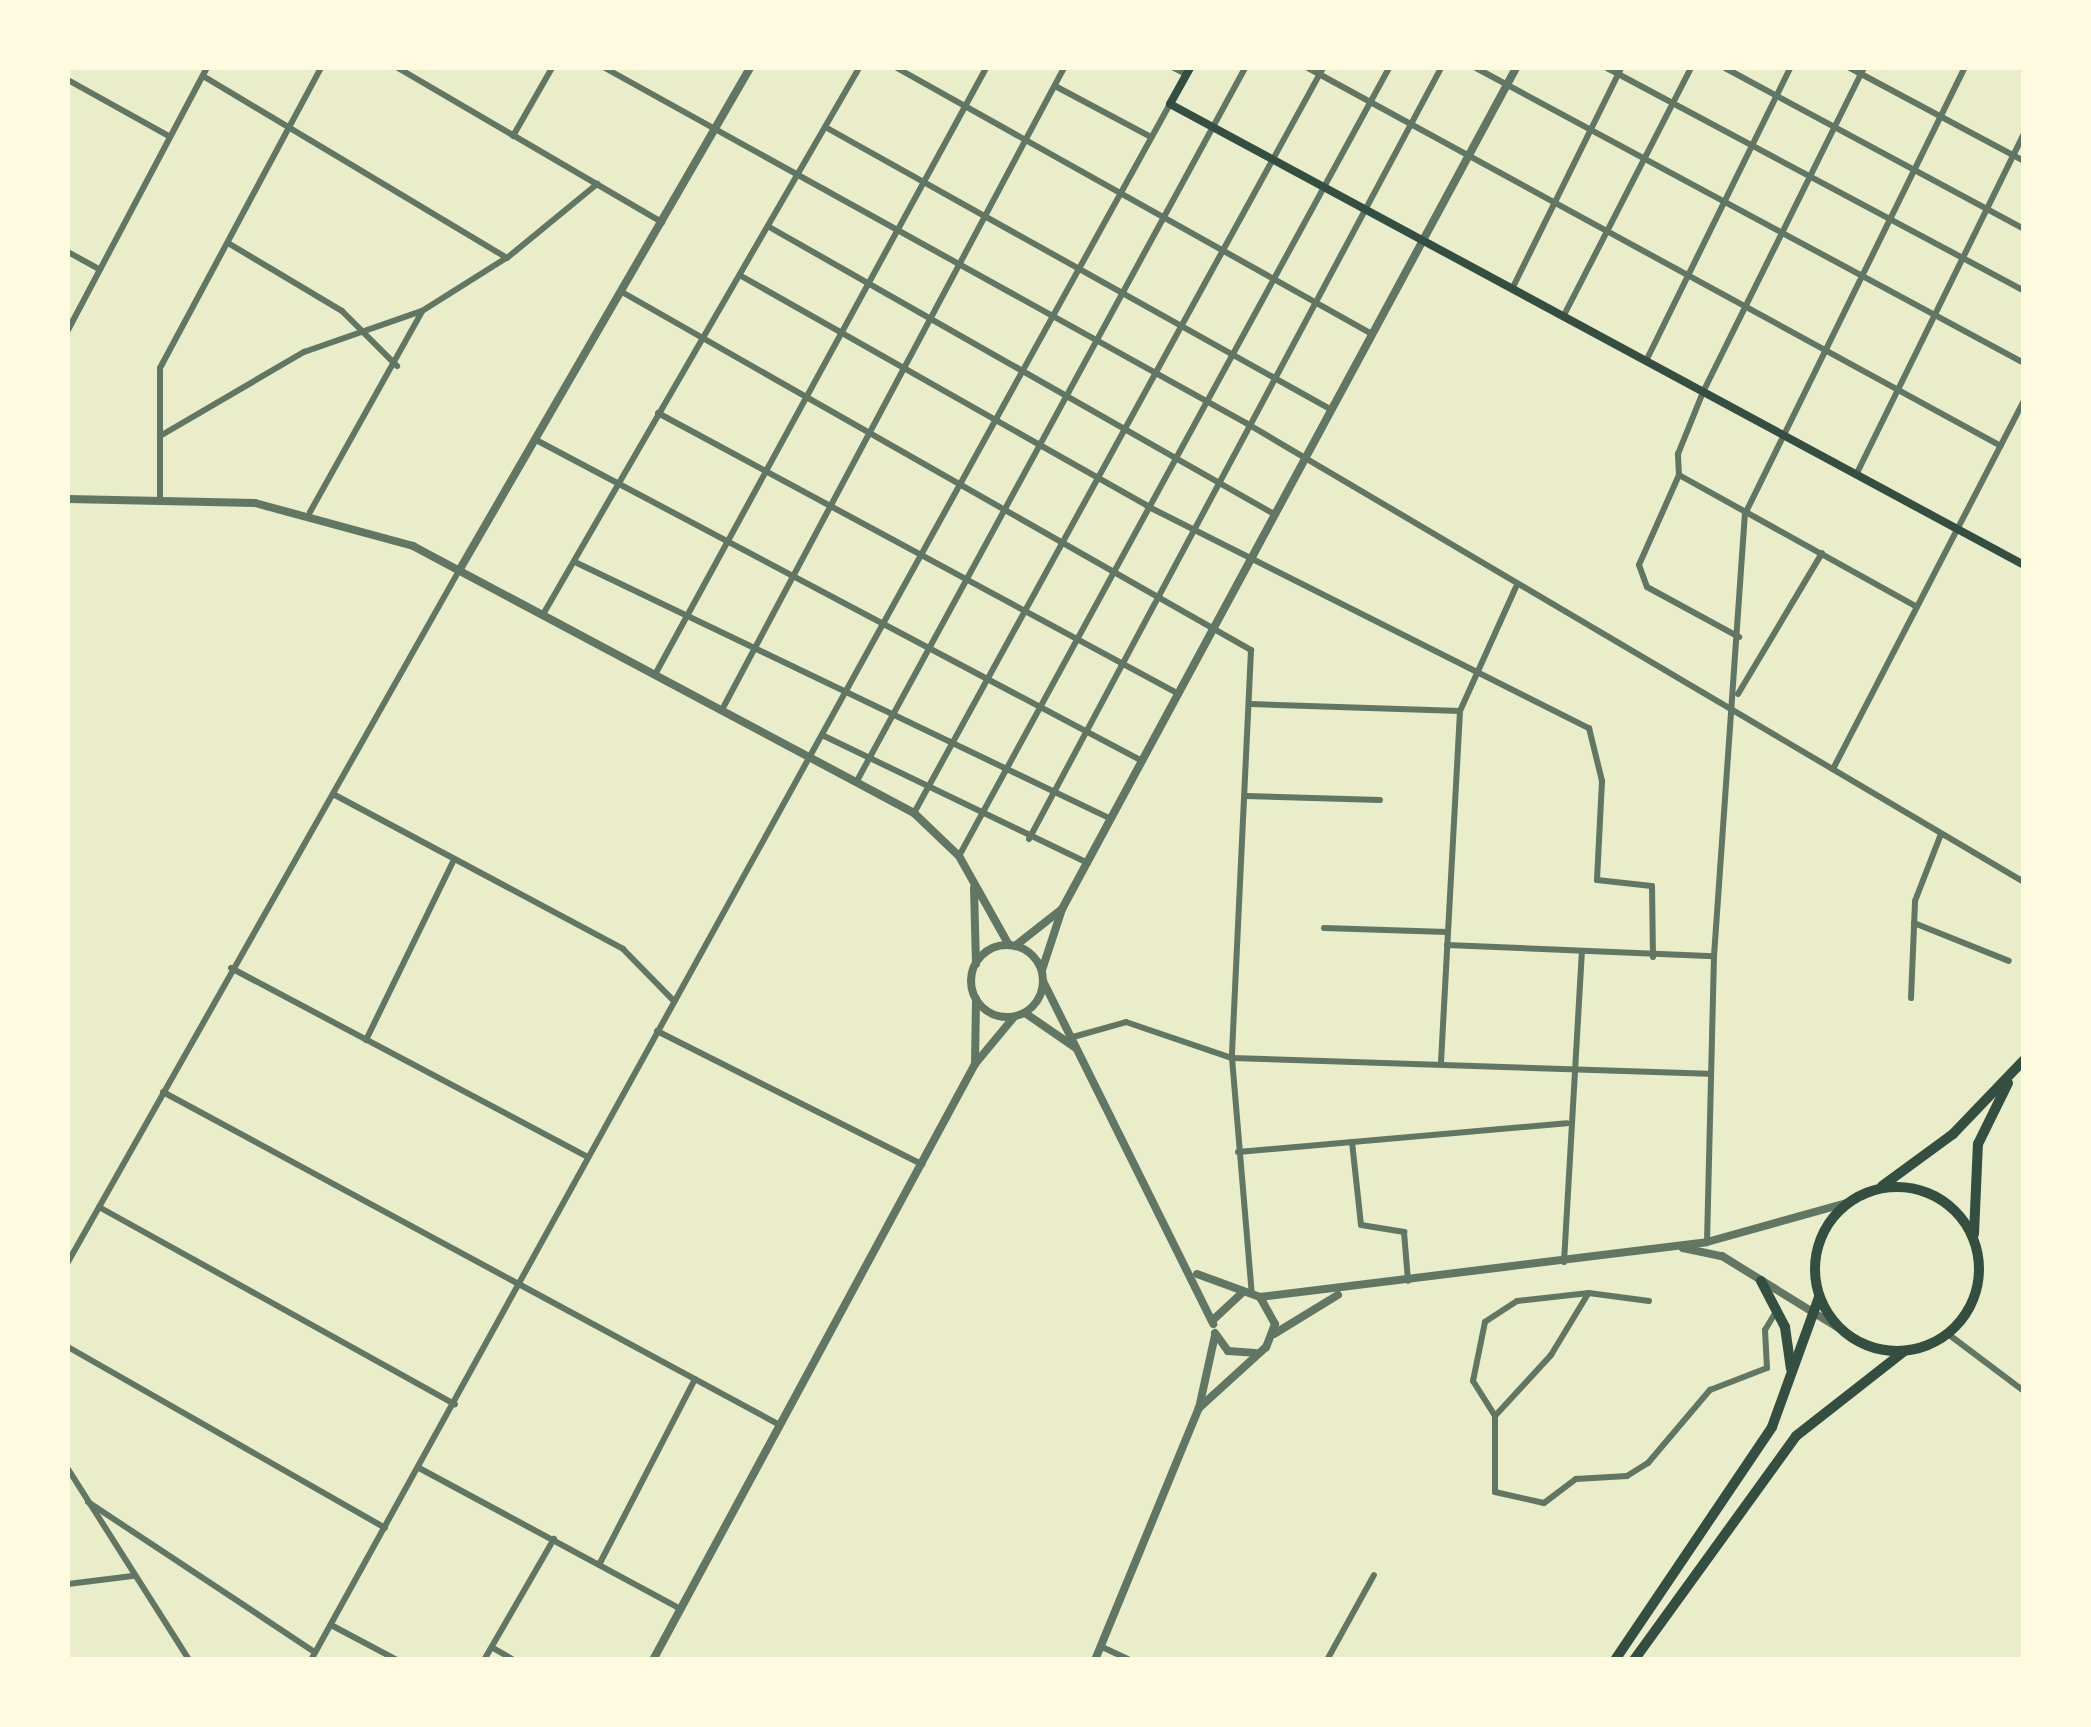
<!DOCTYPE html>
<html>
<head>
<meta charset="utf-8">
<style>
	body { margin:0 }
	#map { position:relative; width:2091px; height:1727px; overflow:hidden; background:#e9edc9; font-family:Manrope,sans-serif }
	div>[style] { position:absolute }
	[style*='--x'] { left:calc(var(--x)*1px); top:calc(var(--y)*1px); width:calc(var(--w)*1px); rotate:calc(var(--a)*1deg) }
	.minor>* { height:6px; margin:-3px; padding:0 3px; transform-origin:3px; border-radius:3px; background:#617663 }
	.tertiary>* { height:8px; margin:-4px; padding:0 4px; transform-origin:4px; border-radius:4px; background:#617663 }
	.tertiary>.ring { margin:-4px; padding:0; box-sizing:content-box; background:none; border:8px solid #617663; border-radius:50% }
	.secondary>* { height:8px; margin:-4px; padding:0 4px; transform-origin:4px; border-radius:4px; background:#344e41 }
	.trunk>* { height:10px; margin:-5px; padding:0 5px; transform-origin:5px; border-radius:5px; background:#344e41 }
	.trunk>.ring { margin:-5px; padding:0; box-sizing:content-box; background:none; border:10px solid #344e41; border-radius:50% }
	span { translate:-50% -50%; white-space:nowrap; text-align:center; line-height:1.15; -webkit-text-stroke:8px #fefae0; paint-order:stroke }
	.frame { position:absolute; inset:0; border:70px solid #fefae0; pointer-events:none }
</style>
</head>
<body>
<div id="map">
	<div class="minor">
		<div style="--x:398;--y:68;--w:306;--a:30.3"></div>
		<div style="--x:605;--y:68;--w:733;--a:28.98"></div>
		<div style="--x:1246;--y:423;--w:903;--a:30.54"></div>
		<div style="--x:897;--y:68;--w:544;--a:29.25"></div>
		<div style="--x:1174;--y:68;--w:13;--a:27"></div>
		<div style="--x:1308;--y:68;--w:789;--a:28.61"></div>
		<div style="--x:1476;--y:68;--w:622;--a:28.29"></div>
		<div style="--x:1607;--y:68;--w:473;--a:28.1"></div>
		<div style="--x:1725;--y:68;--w:340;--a:28.3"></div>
		<div style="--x:1850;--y:68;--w:197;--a:28.1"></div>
		<div style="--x:2023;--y:68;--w:1;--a:0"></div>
		<div style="--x:203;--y:76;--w:354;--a:30.9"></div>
		<div style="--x:507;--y:258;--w:117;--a:-39.4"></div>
		<div style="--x:68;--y:80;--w:113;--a:29.1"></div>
		<div style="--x:1055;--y:86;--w:109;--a:28"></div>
		<div style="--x:827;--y:128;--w:576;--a:29.19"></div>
		<div style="--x:513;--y:136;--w:78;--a:-60.2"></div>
		<div style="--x:771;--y:228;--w:579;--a:29.62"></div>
		<div style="--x:228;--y:243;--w:133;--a:30.8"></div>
		<div style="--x:342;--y:311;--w:78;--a:45"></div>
		<div style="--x:68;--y:252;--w:35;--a:29"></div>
		<div style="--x:743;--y:277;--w:464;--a:29.5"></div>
		<div style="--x:1147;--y:506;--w:495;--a:26.7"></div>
		<div style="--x:1589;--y:728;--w:55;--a:76.2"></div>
		<div style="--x:1602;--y:781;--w:99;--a:92.9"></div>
		<div style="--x:1597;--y:880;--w:55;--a:6.2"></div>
		<div style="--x:1652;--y:886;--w:71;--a:89.2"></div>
		<div style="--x:1512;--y:289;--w:246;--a:-63.7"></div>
		<div style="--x:622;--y:292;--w:724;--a:29.65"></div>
		<div style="--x:1251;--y:650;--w:408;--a:92.7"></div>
		<div style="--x:1232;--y:1058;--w:237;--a:85.2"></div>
		<div style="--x:1563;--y:317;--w:280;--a:-62.8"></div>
		<div style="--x:68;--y:330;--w:297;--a:-62.1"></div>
		<div style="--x:1646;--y:361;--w:326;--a:-63.8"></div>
		<div style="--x:658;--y:413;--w:592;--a:28.34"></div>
		<div style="--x:160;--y:436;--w:167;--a:-30.3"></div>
		<div style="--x:304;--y:352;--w:125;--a:-19.2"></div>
		<div style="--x:422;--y:311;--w:99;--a:-32.2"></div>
		<div style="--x:538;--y:441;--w:684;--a:27.91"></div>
		<div style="--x:1679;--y:475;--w:21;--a:-93"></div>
		<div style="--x:1678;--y:454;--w:67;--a:-68"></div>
		<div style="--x:1703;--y:392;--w:362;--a:-63.6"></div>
		<div style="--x:1679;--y:475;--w:272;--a:29"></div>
		<div style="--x:1679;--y:475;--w:98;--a:114"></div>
		<div style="--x:1639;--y:565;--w:23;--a:70"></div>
		<div style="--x:1647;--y:587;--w:105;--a:28.5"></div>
		<div style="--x:1856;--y:475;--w:381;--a:-63.8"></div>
		<div style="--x:160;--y:498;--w:130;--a:-90"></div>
		<div style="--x:160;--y:368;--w:340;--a:-61.8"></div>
		<div style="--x:310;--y:512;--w:229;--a:-60.8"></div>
		<div style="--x:577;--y:563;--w:592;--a:25.61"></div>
		<div style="--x:545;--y:611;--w:627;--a:-59.96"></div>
		<div style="--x:657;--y:671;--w:687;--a:-61.38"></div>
		<div style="--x:1738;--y:694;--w:164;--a:-59.2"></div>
		<div style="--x:1251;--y:704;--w:209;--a:1.9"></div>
		<div style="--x:724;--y:706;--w:723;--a:-61.95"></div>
		<div style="--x:822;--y:735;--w:295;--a:25.7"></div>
		<div style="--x:1833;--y:769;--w:416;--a:-62.6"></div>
		<div style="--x:858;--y:779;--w:809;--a:-61.44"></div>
		<div style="--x:333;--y:794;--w:329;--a:28.1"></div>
		<div style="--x:623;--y:949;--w:73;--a:45.6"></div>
		<div style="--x:1246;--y:796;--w:134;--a:1.7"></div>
		<div style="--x:914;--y:813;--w:850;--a:-61.23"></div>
		<div style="--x:1029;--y:839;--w:874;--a:-61.88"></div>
		<div style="--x:959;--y:856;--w:898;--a:-61.38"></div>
		<div style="--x:1914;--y:923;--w:102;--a:21.8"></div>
		<div style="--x:1324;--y:928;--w:123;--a:1.9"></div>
		<div style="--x:1447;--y:945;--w:267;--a:2.4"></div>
		<div style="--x:231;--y:968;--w:404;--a:27.9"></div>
		<div style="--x:1911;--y:998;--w:97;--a:-87.6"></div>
		<div style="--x:1915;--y:901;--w:72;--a:-68.8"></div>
		<div style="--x:657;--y:1031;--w:297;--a:26.7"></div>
		<div style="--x:1073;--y:1037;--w:55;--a:-15.8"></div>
		<div style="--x:1126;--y:1022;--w:112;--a:18.8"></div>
		<div style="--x:1232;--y:1058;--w:476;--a:1.9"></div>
		<div style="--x:366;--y:1040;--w:198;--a:-64"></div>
		<div style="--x:1441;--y:1062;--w:352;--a:-86.9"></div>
		<div style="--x:1460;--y:711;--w:136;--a:-65.7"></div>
		<div style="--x:163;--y:1092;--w:699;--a:28.36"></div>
		<div style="--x:1352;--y:1142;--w:83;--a:83.8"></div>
		<div style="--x:1361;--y:1225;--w:44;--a:9.2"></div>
		<div style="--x:1404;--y:1232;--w:49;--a:85.3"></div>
		<div style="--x:1238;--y:1152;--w:330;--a:-5"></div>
		<div style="--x:99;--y:1207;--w:407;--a:29"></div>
		<div style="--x:1707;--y:1242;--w:286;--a:-88.6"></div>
		<div style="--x:1714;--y:956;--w:443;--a:-86"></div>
		<div style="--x:1745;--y:514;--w:497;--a:-63.8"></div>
		<div style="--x:68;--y:1262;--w:796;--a:-60.51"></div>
		<div style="--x:1564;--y:1262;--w:309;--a:-86.7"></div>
		<div style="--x:1649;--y:1301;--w:61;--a:-172.4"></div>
		<div style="--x:1589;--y:1293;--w:72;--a:173.7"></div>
		<div style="--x:1517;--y:1301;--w:38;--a:147"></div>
		<div style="--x:1485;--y:1322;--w:60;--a:101.5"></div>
		<div style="--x:1473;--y:1381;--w:41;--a:57.8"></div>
		<div style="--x:1495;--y:1416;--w:76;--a:90"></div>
		<div style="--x:1495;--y:1492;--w:50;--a:12.7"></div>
		<div style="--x:1544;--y:1503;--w:40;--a:-37"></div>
		<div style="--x:1576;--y:1479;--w:51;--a:-3.4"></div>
		<div style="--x:1627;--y:1476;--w:25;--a:-32"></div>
		<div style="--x:1648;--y:1463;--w:96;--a:-49.7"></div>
		<div style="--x:1710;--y:1390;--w:61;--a:-21.1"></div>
		<div style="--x:1767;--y:1368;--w:38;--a:-93"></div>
		<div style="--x:1765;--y:1330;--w:21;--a:-59"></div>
		<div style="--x:1948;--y:1334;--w:95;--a:36.9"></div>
		<div style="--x:68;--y:1347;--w:365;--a:29.7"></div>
		<div style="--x:1495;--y:1416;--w:83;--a:-47.4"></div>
		<div style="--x:1551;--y:1355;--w:71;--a:-58.8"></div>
		<div style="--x:419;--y:1468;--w:298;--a:28.3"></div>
		<div style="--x:68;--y:1469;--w:226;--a:57.6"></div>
		<div style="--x:88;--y:1502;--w:272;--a:33.5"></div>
		<div style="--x:600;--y:1563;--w:207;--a:-62.7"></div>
		<div style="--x:68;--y:1584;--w:65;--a:-7"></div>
		<div style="--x:331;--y:1625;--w:75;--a:27.9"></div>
		<div style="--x:1100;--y:1646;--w:33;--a:25"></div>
		<div style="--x:493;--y:1648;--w:24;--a:30"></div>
		<div style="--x:311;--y:1660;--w:1777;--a:-61.1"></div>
		<div style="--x:484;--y:1660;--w:140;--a:-60"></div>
		<div style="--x:1327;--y:1660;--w:97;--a:-61.1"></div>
	</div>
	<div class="tertiary">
		<div style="--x:68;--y:499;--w:187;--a:1.2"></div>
		<div style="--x:255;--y:503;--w:164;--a:15.2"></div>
		<div style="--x:413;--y:546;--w:568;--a:28.05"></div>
		<div style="--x:914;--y:813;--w:62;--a:43.7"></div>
		<div style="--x:959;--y:856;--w:102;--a:60.7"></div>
		<div style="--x:460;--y:569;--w:579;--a:-59.94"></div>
		<div style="--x:974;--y:888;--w:76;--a:88.5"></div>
		<div class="ring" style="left:971px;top:945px;width:64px;height:64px"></div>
		<div style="--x:1015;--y:946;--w:60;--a:-38.2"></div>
		<div style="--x:1042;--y:970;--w:64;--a:-71.8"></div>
		<div style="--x:1062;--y:909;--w:956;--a:-61.64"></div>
		<div style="--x:1043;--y:981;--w:383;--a:63.6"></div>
		<div style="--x:1025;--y:1013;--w:62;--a:34.5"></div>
		<div style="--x:975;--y:1064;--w:65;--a:-89.1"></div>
		<div style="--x:1683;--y:1248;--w:40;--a:12"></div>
		<div style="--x:1722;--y:1256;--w:135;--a:31.7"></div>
		<div style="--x:1197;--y:1274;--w:67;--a:20.1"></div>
		<div style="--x:1260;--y:1297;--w:31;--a:61"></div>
		<div style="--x:1275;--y:1324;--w:25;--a:111"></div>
		<div style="--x:1266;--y:1347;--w:91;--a:137.7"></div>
		<div style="--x:1260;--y:1297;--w:450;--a:-7"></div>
		<div style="--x:1707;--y:1242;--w:145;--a:-15.6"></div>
		<div style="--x:1214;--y:1319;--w:38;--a:-43"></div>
		<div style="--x:1215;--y:1333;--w:22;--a:54"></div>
		<div style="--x:1228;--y:1351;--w:27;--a:4"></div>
		<div style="--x:1274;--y:1334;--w:75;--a:-31.4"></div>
		<div style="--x:653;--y:1660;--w:677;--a:-61.62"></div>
		<div style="--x:975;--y:1064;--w:61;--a:-50.3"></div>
		<div style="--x:1095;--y:1660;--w:273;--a:-67.6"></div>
		<div style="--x:1199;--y:1408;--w:75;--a:-77.6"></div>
	</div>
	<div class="secondary">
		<div style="--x:1190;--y:68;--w:41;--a:119.1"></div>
		<div style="--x:1170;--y:104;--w:970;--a:28.36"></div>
	</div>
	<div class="trunk">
		<div style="--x:1882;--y:1186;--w:88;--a:-36.2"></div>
		<div style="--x:1953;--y:1134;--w:103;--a:-46.2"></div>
		<div class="ring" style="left:1815px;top:1187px;width:154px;height:154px"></div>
		<div style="--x:1974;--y:1234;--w:90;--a:-87.5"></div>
		<div style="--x:1978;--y:1144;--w:68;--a:-63.8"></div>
		<div style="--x:1761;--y:1281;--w:52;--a:62.4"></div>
		<div style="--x:1785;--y:1327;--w:42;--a:81.9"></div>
		<div style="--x:1615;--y:1660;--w:281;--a:-56"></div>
		<div style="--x:1772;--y:1427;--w:138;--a:-70.1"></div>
		<div style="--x:1634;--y:1660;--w:276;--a:-54.1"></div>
		<div style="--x:1796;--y:1436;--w:136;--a:-38.1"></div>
	</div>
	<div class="frame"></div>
</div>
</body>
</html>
